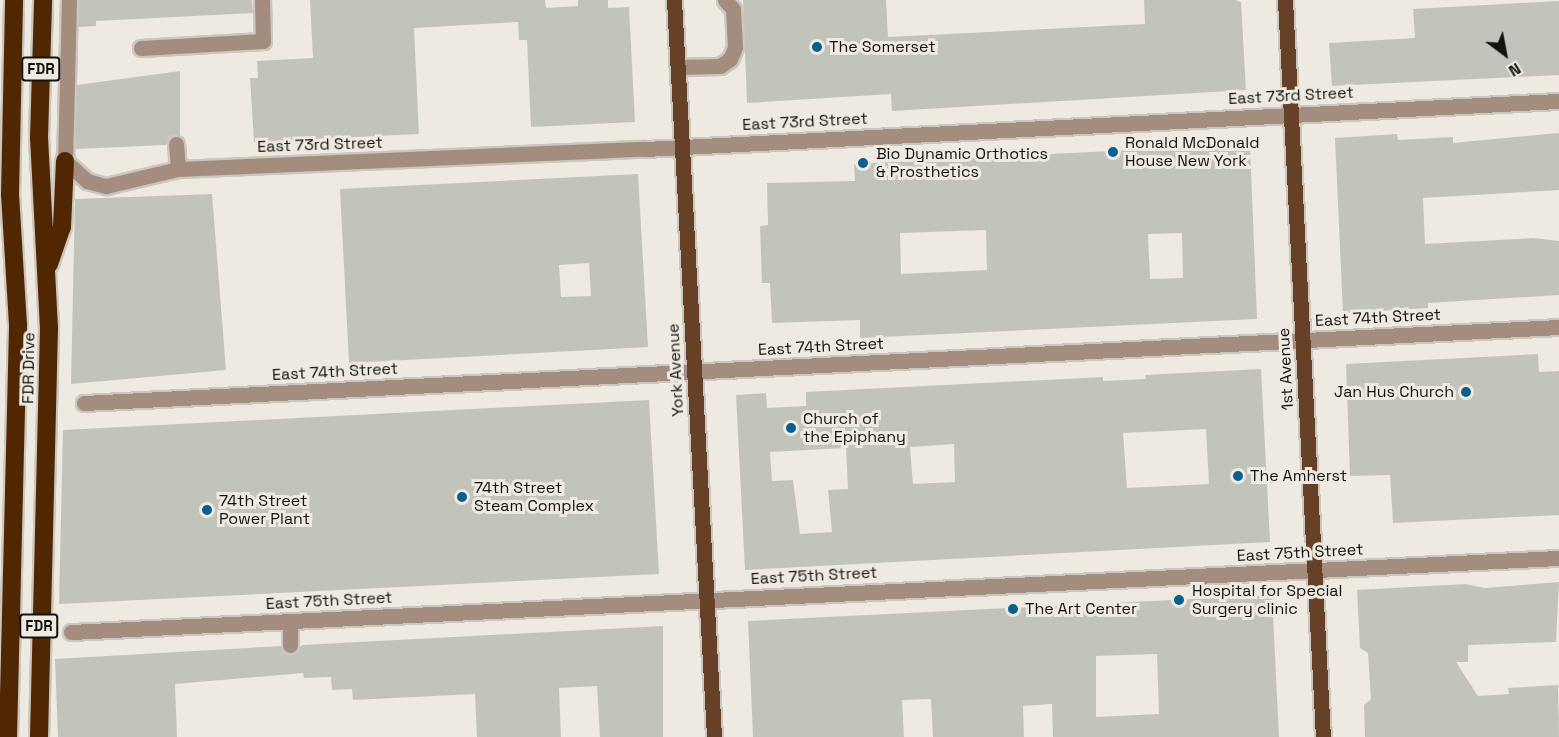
<!DOCTYPE html>
<html>
<head>
<meta charset="utf-8">
<style>
	body { margin:0 }
	#map { position:relative; width:1559px; height:737px; overflow:hidden; background:#eeeae1; font-family:"Space Grotesk",sans-serif }
	div>[style] { position:absolute }
	[style*='--x'] { left:calc(var(--x)*1px); top:calc(var(--y)*1px); width:calc(var(--w)*1px); rotate:calc(var(--a)*1deg) }
	.building>* { inset:0; background:#c2c4bb }
	.roads { filter:drop-shadow(2px 0 #cbc7bf) drop-shadow(-2px 0 #cbc7bf) drop-shadow(0 2px #cbc7bf) drop-shadow(0 -2px #cbc7bf) }
	.minor>* { height:15px; margin:-7.5px; padding:0 7.5px; transform-origin:7.5px; border-radius:7.5px; background:#a48d7f }
	.major>* { height:15px; margin:-7.5px; padding:0 7.5px; transform-origin:7.5px; border-radius:7.5px; background:#674127 }
	.highway>* { height:18px; margin:-9px; padding:0 9px; transform-origin:9px; border-radius:9px; background:#512603 }
	.dots>* { width:16px; height:16px; translate:-50% -50%; box-sizing:border-box; border:3px solid #eeeae1; border-radius:50% }
	span { translate:-50% -50%; white-space:nowrap; text-align:center; line-height:1.15; -webkit-text-stroke:6px #eeeae1; paint-order:stroke }
	.shield-label span { padding:2px 4px; background:#eeeae1; border:2px solid; border-radius:4px; -webkit-text-stroke-width:0 }
	.shield-label { font-size:15px; color:#14120f; font-weight:700 }
	.poi-label { font-size:16px; color:#14120f }
	.left { translate:0 -50%; text-align:left }
	.right { translate:-100% -50%; text-align:right }
	.street-label { font-size:16px; color:#14120f }
	.north { position:absolute; left:1475px; top:24px; width:60px; height:60px; -webkit-text-stroke:4px #eeeae1; paint-order:stroke; rotate:148deg; font-size:16px; font-weight:700; line-height:24px; text-align:center; color:#14120f }
	.north::after { content:''; display:block; margin:auto; width:21px; height:27px; background:#14120f; clip-path:polygon(50% 0,100% 100%,50% 72%,0 100%) }
</style>
</head>
<body>
<div id="map">
	<div class="building">
		<div style="clip-path:polygon(79px 0,252px 0,253px 13px,96px 21px,96px 26px,78px 27px)"></div>
		<div style="clip-path:polygon(310px 0,545px 0,546px 8px,578px 6px,578px 0,608px 0,608px 8px,629px 7px,635px 122px,531px 127px,527px 40px,519px 40px,518px 22px,414px 28px,419px 134px,254px 142px,250px 78px,258px 78px,257px 61px,313px 58px)"></div>
		<div style="clip-path:polygon(743px 0,886px 0,888px 37px,1145px 24px,1144px 0,1235px 0,1241px 2px,1246px 90px,892px 111px,891px 94px,747px 103px)"></div>
		<div style="clip-path:polygon(1559px 1px,1559px 75px,1332px 86px,1329px 43px,1415px 38px,1413px 9px)"></div>
		<div style="clip-path:polygon(180px 71px,180px 135px,170px 136px,166px 145px,75px 149px,77px 85px)"></div>
		<div style="clip-path:polygon(1559px 133px,1559px 190px,1423px 198px,1425px 244px,1533px 238px,1559px 241px,1559px 295px,1428px 303px,1428px 308px,1343px 313px,1335px 138px,1397px 134px,1398px 140px,1453px 137px,1453px 143px)"></div>
		<div style="clip-path:polygon(evenodd,1250px 144px,1257px 319px,860px 338px,860px 320px,772px 323px,770px 283px,762px 283px,760px 226px,768px 225px,767px 183px,855px 181px,854px 164px,1250px 144px,986px 230px,987px 270px,901px 274px,900px 233px,986px 230px,1250px 144px,1182px 233px,1183px 278px,1150px 279px,1148px 234px,1182px 233px)"></div>
		<div style="clip-path:polygon(evenodd,638px 174px,648px 347px,349px 363px,340px 189px,638px 174px,589px 263px,591px 296px,561px 297px,559px 265px,589px 263px)"></div>
		<div style="clip-path:polygon(212px 194px,226px 370px,71px 384px,75px 199px)"></div>
		<div style="clip-path:polygon(1538px 354px,1539px 372px,1559px 371px,1559px 515px,1393px 523px,1390px 475px,1350px 476px,1346px 364px)"></div>
		<div style="clip-path:polygon(evenodd,1261px 369px,1270px 542px,745px 570px,736px 395px,766px 393px,767px 408px,806px 406px,806px 392px,1103px 377px,1103px 381px,1146px 379px,1145px 375px,1261px 369px,1206px 429px,1209px 484px,1127px 488px,1123px 433px,1206px 429px,1261px 369px,954px 444px,955px 482px,913px 484px,910px 447px,954px 444px,1261px 369px,846px 448px,848px 489px,828px 490px,832px 532px,800px 534px,793px 480px,772px 481px,770px 452px,846px 448px)"></div>
		<div style="clip-path:polygon(649px 400px,659px 574px,59px 604px,63px 430px)"></div>
		<div style="clip-path:polygon(1559px 582px,1556px 642px,1468px 645px,1468px 662px,1456px 662px,1478px 696px,1509px 694px,1508px 688px,1558px 685px,1559px 737px,1365px 737px,1364px 705px,1371px 699px,1368px 653px,1360px 648px,1357px 590px,1465px 584px,1485px 588px)"></div>
		<div style="clip-path:polygon(evenodd,1272px 595px,1279px 737px,1053px 737px,1052px 704px,1023px 706px,1024px 737px,933px 737px,931px 699px,902px 700px,904px 737px,753px 737px,748px 621px,1272px 595px,1157px 654px,1159px 714px,1096px 717px,1096px 656px,1157px 654px)"></div>
		<div style="clip-path:polygon(663px 626px,663px 737px,600px 737px,597px 686px,559px 688px,561px 737px,477px 737px,475px 694px,353px 700px,352px 689px,332px 690px,331px 677px,304px 678px,303px 673px,175px 684px,177px 737px,58px 737px,55px 659px,281px 646px,291px 655px,302px 645px)"></div>
	</div>
	<div class="roads">
		<div class="minor">
			<div style="--x:69;--y:0;--w:161;--a:91.4"></div>
			<div style="--x:65;--y:161;--w:30;--a:42"></div>
			<div style="--x:87;--y:181;--w:20;--a:15"></div>
			<div style="--x:106;--y:186;--w:74;--a:-13.3"></div>
			<div style="--x:178;--y:169;--w:467;--a:-2.5"></div>
			<div style="--x:645;--y:149;--w:915;--a:-3.01"></div>
			<div style="--x:141;--y:48;--w:122;--a:-3.3"></div>
			<div style="--x:263;--y:41;--w:41;--a:-91.4"></div>
			<div style="--x:678;--y:67;--w:42;--a:-1.4"></div>
			<div style="--x:720;--y:66;--w:12;--a:-35"></div>
			<div style="--x:730;--y:59;--w:13;--a:-67"></div>
			<div style="--x:735;--y:47;--w:38;--a:-93"></div>
			<div style="--x:733;--y:9;--w:12;--a:-132"></div>
			<div style="--x:176;--y:144;--w:25;--a:85"></div>
			<div style="--x:84;--y:403;--w:1477;--a:-2.95"></div>
			<div style="--x:290;--y:621;--w:24;--a:90"></div>
			<div style="--x:71;--y:632;--w:1490;--a:-2.85"></div>
		</div>
		<div class="major">
			<div style="--x:674;--y:0;--w:738;--a:86.89"></div>
			<div style="--x:1285;--y:0;--w:738;--a:87.05"></div>
		</div>
		<div class="highway">
			<div style="--x:49;--y:264;--w:39;--a:-71"></div>
			<div style="--x:62;--y:227;--w:66;--a:-87.4"></div>
			<div style="--x:8;--y:737;--w:412;--a:-88.6"></div>
			<div style="--x:18;--y:325;--w:130;--a:-93.5"></div>
			<div style="--x:10;--y:195;--w:195;--a:-88.8"></div>
			<div style="--x:39;--y:737;--w:409;--a:-88.6"></div>
			<div style="--x:49;--y:328;--w:190;--a:-93"></div>
			<div style="--x:39;--y:138;--w:138;--a:-88.3"></div>
		</div>
	</div>
	<div class="dots">
		<div style="left:817px;top:47px;background:#095f90"></div>
		<div style="left:1113px;top:152px;background:#095f90"></div>
		<div style="left:863px;top:163px;background:#095f90"></div>
		<div style="left:1466px;top:392px;background:#095f90"></div>
		<div style="left:791px;top:428px;background:#095f90"></div>
		<div style="left:1238px;top:476px;background:#095f90"></div>
		<div style="left:462px;top:497px;background:#095f90"></div>
		<div style="left:207px;top:510px;background:#095f90"></div>
		<div style="left:1179px;top:600px;background:#095f90"></div>
		<div style="left:1013px;top:609px;background:#095f90"></div>
	</div>
	<div class="shield-label">
		<span style="left:41px;top:69px">FDR</span>
		<span style="left:39px;top:626px">FDR</span>
	</div>
	<div class="poi-label">
		<span class="left" style="left:829px;top:47px">The Somerset</span>
		<span class="left" style="left:1125px;top:152px">Ronald McDonald<br>House New York</span>
		<span class="left" style="left:876px;top:163px">Bio Dynamic Orthotics<br>&amp; Prosthetics</span>
		<span class="right" style="left:1454px;top:392px">Jan Hus Church</span>
		<span class="left" style="left:803px;top:428px">Church of<br>the Epiphany</span>
		<span class="left" style="left:1250px;top:476px">The Amherst</span>
		<span class="left" style="left:474px;top:497px">74th Street<br>Steam Complex</span>
		<span class="left" style="left:219px;top:510px">74th Street<br>Power Plant</span>
		<span class="left" style="left:1192px;top:600px">Hospital for Special<br>Surgery clinic</span>
		<span class="left" style="left:1025px;top:609px">The Art Center</span>
	</div>
	<div class="street-label">
		<span style="left:1291px;top:96px;rotate:-3deg">East 73rd Street</span>
		<span style="left:805px;top:122px;rotate:-3deg">East 73rd Street</span>
		<span style="left:320px;top:145px;rotate:-2deg">East 73rd Street</span>
		<span style="left:1378px;top:318px;rotate:-3deg">East 74th Street</span>
		<span style="left:821px;top:347px;rotate:-3deg">East 74th Street</span>
		<span style="left:29px;top:368px;rotate:-89deg">FDR Drive</span>
		<span style="left:1286px;top:369px;rotate:-93deg">1st Avenue</span>
		<span style="left:676px;top:370px;rotate:-93deg">York Avenue</span>
		<span style="left:335px;top:372px;rotate:-3deg">East 74th Street</span>
		<span style="left:1300px;top:553px;rotate:-3deg">East 75th Street</span>
		<span style="left:814px;top:576px;rotate:-3deg">East 75th Street</span>
		<span style="left:329px;top:601px;rotate:-3deg">East 75th Street</span>
	</div>
	<div class="north">N</div>
</div>
</body>
</html>
